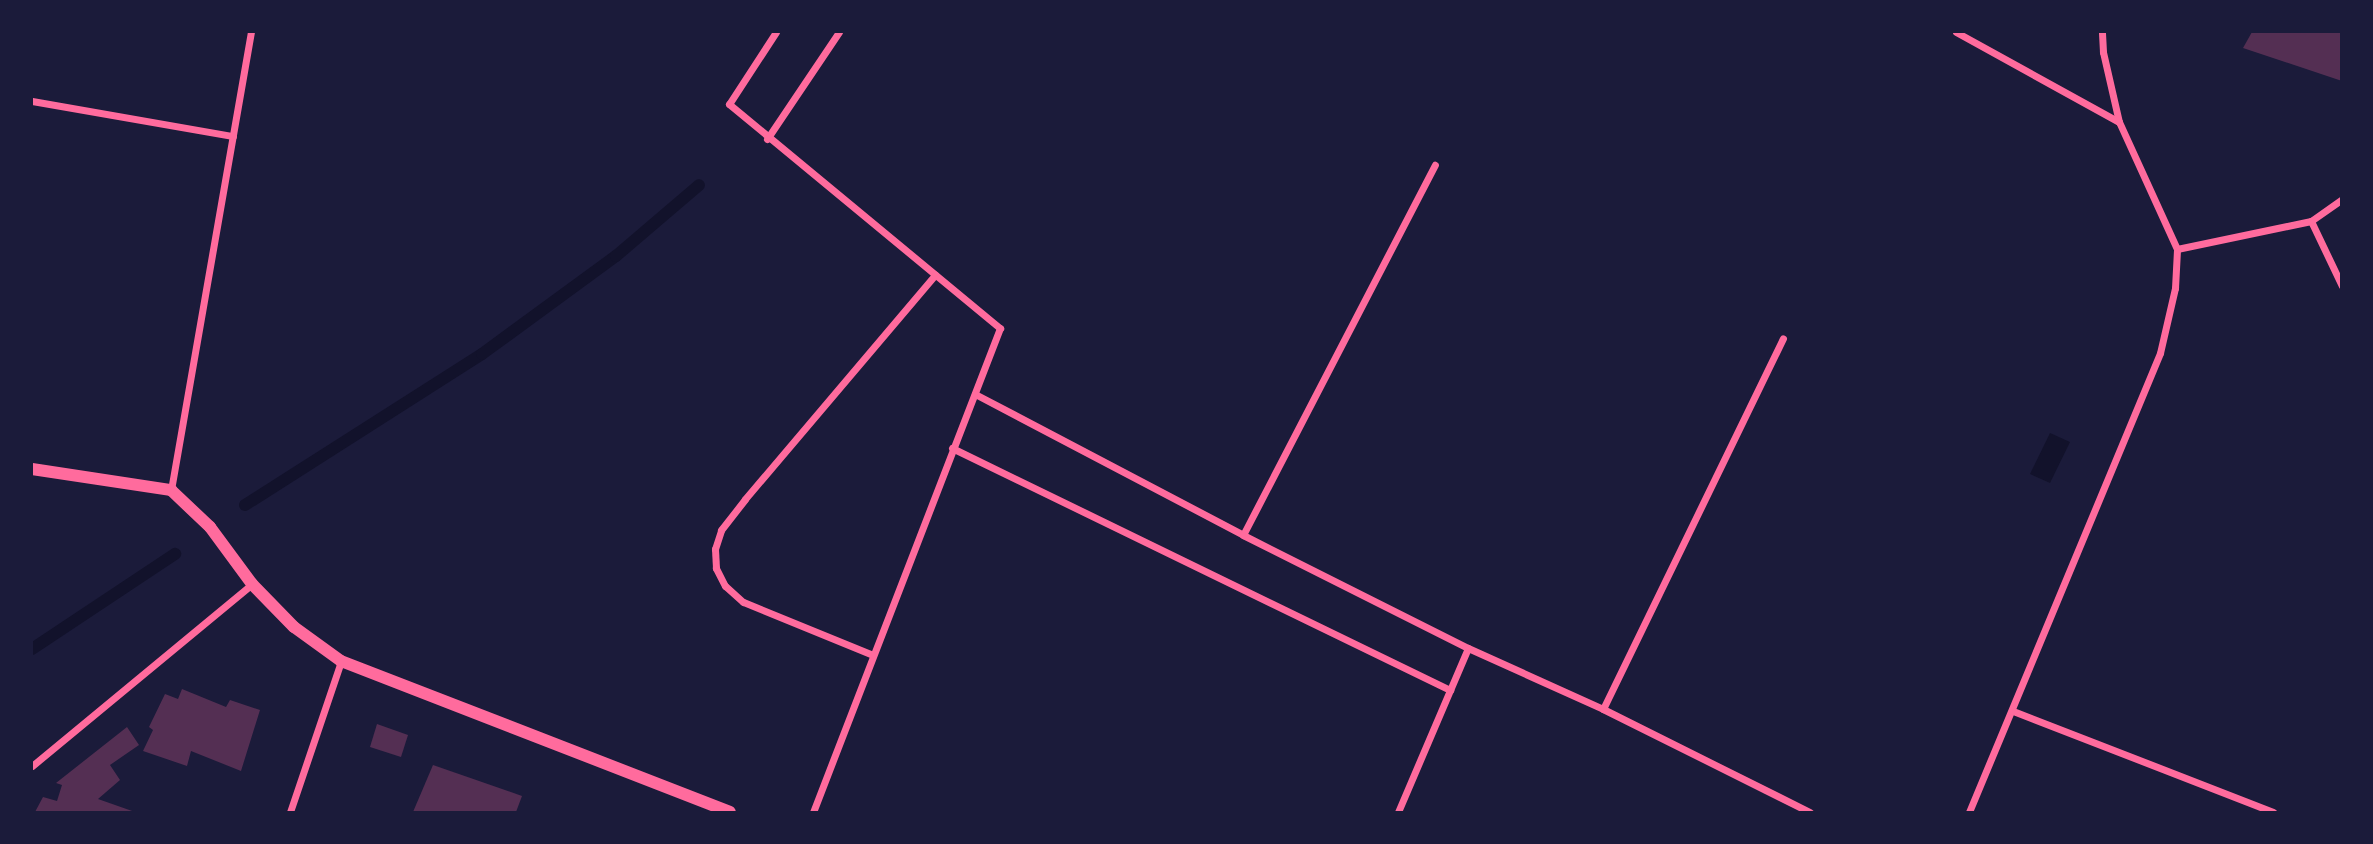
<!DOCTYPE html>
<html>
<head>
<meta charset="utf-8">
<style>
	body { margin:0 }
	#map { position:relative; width:2373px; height:844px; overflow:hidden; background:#1b1b3a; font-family:Poppins,sans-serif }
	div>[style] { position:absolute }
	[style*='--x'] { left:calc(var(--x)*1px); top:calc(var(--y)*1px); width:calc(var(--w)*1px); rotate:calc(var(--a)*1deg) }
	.water>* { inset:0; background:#12122b }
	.stream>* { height:12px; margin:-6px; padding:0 6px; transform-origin:6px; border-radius:6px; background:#12122b }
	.building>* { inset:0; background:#542f53 }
	.minor>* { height:7px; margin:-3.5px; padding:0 3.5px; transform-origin:3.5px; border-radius:3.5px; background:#ff6b9d }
	.tertiary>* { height:12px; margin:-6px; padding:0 6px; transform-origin:6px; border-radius:6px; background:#ff6b9d }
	span { translate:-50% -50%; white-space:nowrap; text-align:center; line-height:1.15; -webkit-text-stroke:7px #1b1b3a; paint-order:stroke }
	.frame { position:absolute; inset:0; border:33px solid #1b1b3a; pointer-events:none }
</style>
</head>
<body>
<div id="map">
	<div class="water">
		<div style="clip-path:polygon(2050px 433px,2070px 442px,2050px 483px,2030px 474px)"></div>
	</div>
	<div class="stream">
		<div style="--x:245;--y:505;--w:281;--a:-32.5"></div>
		<div style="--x:482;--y:354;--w:166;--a:-36.2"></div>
		<div style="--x:616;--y:256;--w:109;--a:-40.5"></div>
		<div style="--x:32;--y:649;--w:172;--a:-33.6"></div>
	</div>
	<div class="building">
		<div style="clip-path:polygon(2252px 32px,2342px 32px,2342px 81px,2243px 48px)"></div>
		<div style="clip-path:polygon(182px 689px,226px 707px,230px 700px,260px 710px,241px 771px,191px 751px,187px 766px,143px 751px,153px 730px,149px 727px,165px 694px,178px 699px)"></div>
		<div style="clip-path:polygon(377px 724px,408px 735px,401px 757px,370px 747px)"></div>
		<div style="clip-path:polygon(127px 727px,139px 745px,110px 765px,120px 780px,98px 799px,135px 812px,35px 812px,43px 797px,57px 801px,62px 785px,56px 783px)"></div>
		<div style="clip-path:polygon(433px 765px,522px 796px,516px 812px,413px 812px)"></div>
	</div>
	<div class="minor">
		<div style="--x:776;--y:32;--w:86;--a:123.1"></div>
		<div style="--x:729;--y:104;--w:352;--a:39.6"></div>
		<div style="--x:1000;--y:328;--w:519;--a:111.12"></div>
		<div style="--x:1956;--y:32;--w:186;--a:28.9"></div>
		<div style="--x:32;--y:101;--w:204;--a:9.9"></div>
		<div style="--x:767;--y:139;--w:129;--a:-56.1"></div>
		<div style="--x:2311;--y:221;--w:72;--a:64.5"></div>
		<div style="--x:2177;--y:249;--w:137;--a:-11.8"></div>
		<div style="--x:2311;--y:221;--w:38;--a:-35"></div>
		<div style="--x:975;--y:394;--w:303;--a:27.7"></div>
		<div style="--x:1243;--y:535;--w:252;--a:26.7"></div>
		<div style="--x:1468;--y:648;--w:148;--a:24.3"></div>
		<div style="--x:1603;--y:709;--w:231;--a:26.5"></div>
		<div style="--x:952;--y:448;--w:554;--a:25.92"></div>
		<div style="--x:171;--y:490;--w:465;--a:-80.1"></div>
		<div style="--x:1243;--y:535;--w:417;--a:-62.6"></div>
		<div style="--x:873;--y:655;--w:140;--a:-157.8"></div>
		<div style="--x:743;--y:602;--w:24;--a:-138"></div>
		<div style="--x:725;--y:586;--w:20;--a:-117"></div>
		<div style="--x:716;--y:568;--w:19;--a:-93"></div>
		<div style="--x:715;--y:549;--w:20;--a:-72"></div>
		<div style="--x:721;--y:530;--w:39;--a:-52"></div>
		<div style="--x:745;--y:499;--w:294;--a:-49.7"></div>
		<div style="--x:1603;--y:709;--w:412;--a:-64.1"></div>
		<div style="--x:2013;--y:711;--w:279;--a:21.2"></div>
		<div style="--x:32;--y:766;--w:286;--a:-39.6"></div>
		<div style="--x:290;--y:812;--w:159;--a:-71.3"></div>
		<div style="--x:1398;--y:812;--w:178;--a:-66.9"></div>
		<div style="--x:1969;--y:812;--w:497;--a:-67.4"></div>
		<div style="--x:2160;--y:353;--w:67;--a:-77"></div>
		<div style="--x:2175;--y:288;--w:39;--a:-87"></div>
		<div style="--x:2177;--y:249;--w:140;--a:-114.5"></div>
		<div style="--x:2119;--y:122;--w:72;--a:-102.9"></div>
		<div style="--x:2103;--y:52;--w:20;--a:-93"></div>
	</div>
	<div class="tertiary">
		<div style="--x:32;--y:469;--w:141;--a:8.6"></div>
		<div style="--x:171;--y:490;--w:54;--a:43.5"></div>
		<div style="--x:210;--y:527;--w:71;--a:53.6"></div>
		<div style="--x:252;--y:584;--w:60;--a:45.7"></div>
		<div style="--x:294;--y:627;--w:58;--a:35.9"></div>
		<div style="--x:341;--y:661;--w:417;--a:21.2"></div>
	</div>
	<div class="frame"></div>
</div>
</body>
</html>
